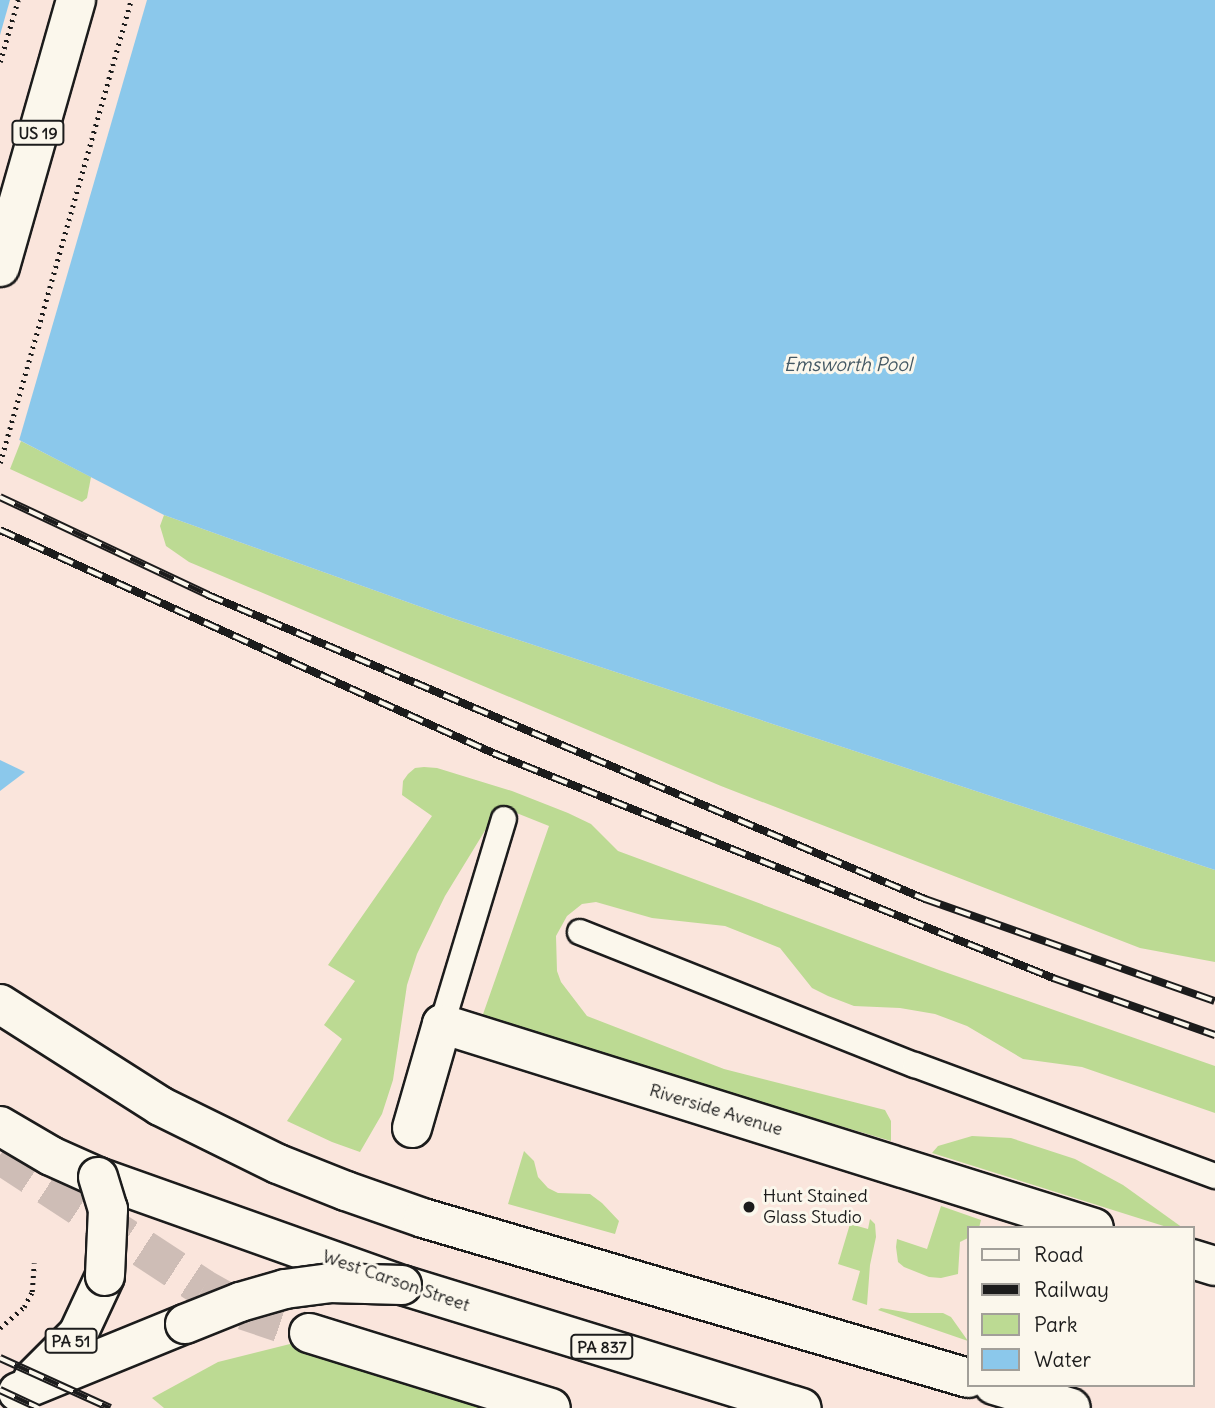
<!DOCTYPE html>
<html>
<head>
<meta charset="utf-8">
<style>
	body { margin:0 }
	#map { position:relative; width:1215px; height:1408px; overflow:hidden; background:#fae5dc; font-family:Delius,sans-serif }
	div>[style] { position:absolute }
	[style*='--x'] { left:calc(var(--x)*1px); top:calc(var(--y)*1px); width:calc(var(--w)*1px); rotate:calc(var(--a)*1deg) }
	.green>* { inset:0; background:#bcda93 }
	.water>* { inset:0; background:#8bc8eb }
	.pier>* { inset:0; background:#fae5dc }
	.primary-tunnel>* { height:38px; margin-top:-19px; transform-origin:0; background:repeating-linear-gradient(90deg,#cebdb6 0 38px,transparent 0 57px) }
	.path>* { height:4.5px; margin-top:-2.25px; transform-origin:0; background:repeating-linear-gradient(90deg,#1c1c1c 0 2px,transparent 0 7px) }
	.roads { filter:drop-shadow(2px 0 #1c1c1c) drop-shadow(-2px 0 #1c1c1c) drop-shadow(0 2px #1c1c1c) drop-shadow(0 -2px #1c1c1c) }
	.lane>* { height:24px; margin:-12px; padding:0 12px; transform-origin:12px; border-radius:12px; background:#fbf7ec }
	.street>* { height:38px; margin:-19px; padding:0 19px; transform-origin:19px; border-radius:19px; background:#fbf7ec }
	.primary>* { height:38px; margin:-19px; padding:0 19px; transform-origin:19px; border-radius:19px; background:#fbf7ec }
	.highway>* { height:38px; margin:-19px; padding:0 19px; transform-origin:19px; border-radius:19px; background:#fbf7ec }
	.rail>* { height:8px; margin-top:-4px; transform-origin:0; background:repeating-linear-gradient(90deg,#fbf7ec 0 16px,#1c1c1c 0 32px); box-sizing:border-box; border-block:2px solid #1c1c1c }
	.bridges { filter:drop-shadow(2px 0 #1c1c1c) drop-shadow(-2px 0 #1c1c1c) drop-shadow(0 2px #1c1c1c) drop-shadow(0 -2px #1c1c1c) }
	.primary-bridge>* { height:38px; margin:-19px; padding:0 19px; transform-origin:19px; border-radius:19px; background:#fbf7ec }
	.dots>* { width:19px; height:19px; translate:-50% -50%; box-sizing:border-box; border:4px solid #fbf7ec; border-radius:50% }
	span { translate:-50% -50%; white-space:nowrap; text-align:center; line-height:1.15; -webkit-text-stroke:6px #fbf7ec; paint-order:stroke }
	.shield-label span { padding:2px 5px; background:#fbf7ec; border:2px solid; border-radius:5px; -webkit-text-stroke-width:0 }
	.shield-label { font-size:16px; color:#1c1c1c; font-weight:700 }
	.street-label { font-size:18px; color:#1c1c1c }
	.poi-label { font-size:18px; color:#1c1c1c }
	.left { translate:0 -50%; text-align:left }
	.water-label { font-size:19px; color:#435864; font-style:italic }
	.legend { position:absolute; left:967px; top:1226px; width:228px; height:161px; box-sizing:border-box; background:#fbf7ec; border:2px solid #a29f99; margin:0; padding:9px 12px; list-style:none; font-size:21px; color:#1c1c1c }
	.legend li { display:flex; align-items:center; gap:14px; height:35px }
	.legend b { width:35px; border:2px solid #a29f99 }
</style>
</head>
<body>
<div id="map">
	<div class="green">
		<div style="clip-path:polygon(21px 441px,91px 477px,87px 498px,82px 502px,10px 469px)"></div>
		<div style="clip-path:polygon(164px 515px,452px 618px,1215px 870px,1215px 962px,1140px 948px,721px 786px,189px 562px,166px 546px,160px 526px)"></div>
		<div style="clip-path:polygon(424px 767px,437px 768px,512px 791px,568px 813px,591px 824px,618px 851px,939px 970px,1215px 1066px,1215px 1113px,1082px 1067px,1023px 1059px,967px 1026px,935px 1014px,900px 1008px,854px 1006px,828px 996px,812px 988px,780px 948px,725px 926px,652px 918px,596px 902px,582px 904px,567px 916px,556px 936px,557px 971px,561px 982px,587px 1016px,724px 1069px,885px 1110px,891px 1121px,891px 1141px,481px 1020px,549px 826px,514px 812px,501px 812px,489px 824px,445px 896px,417px 954px,407px 985px,393px 1080px,382px 1114px,360px 1152px,332px 1142px,287px 1121px,342px 1039px,324px 1025px,355px 981px,328px 965px,432px 816px,402px 795px,403px 781px,408px 774px,415px 768px)"></div>
		<div style="clip-path:polygon(972px 1136px,1011px 1138px,1075px 1159px,1123px 1185px,1183px 1228px,1170px 1228px,932px 1153px,938px 1146px)"></div>
		<div style="clip-path:polygon(524px 1151px,534px 1161px,538px 1177px,548px 1188px,558px 1193px,590px 1194px,602px 1203px,619px 1221px,615px 1234px,508px 1204px)"></div>
		<div style="clip-path:polygon(941px 1206px,981px 1220px,979px 1228px,968px 1228px,968px 1238px,960px 1242px,958px 1274px,941px 1278px,929px 1277px,904px 1267px,898px 1262px,896px 1247px,897px 1239px,927px 1249px)"></div>
		<div style="clip-path:polygon(870px 1219px,875px 1224px,876px 1237px,870px 1265px,867px 1305px,852px 1300px,860px 1271px,838px 1264px,850px 1224px,868px 1229px)"></div>
		<div style="clip-path:polygon(881px 1308px,910px 1313px,943px 1313px,951px 1317px,968px 1341px,878px 1310px)"></div>
		<div style="clip-path:polygon(290px 1344px,333px 1351px,513px 1408px,164px 1408px,152px 1398px,218px 1362px)"></div>
	</div>
	<div class="water">
		<div style="clip-path:polygon(0 0,1215px 0,1215px 870px,452px 618px,164px 515px,0 430px)"></div>
		<div style="clip-path:polygon(0 760px,25px 772px,0 791px)"></div>
	</div>
	<div class="pier">
		<div style="clip-path:polygon(10px 0,147px 0,18px 444px,0 434px,0 35px)"></div>
	</div>
	<div class="primary-tunnel">
		<div style="--x:0;--y:1155;--w:243;--a:33.2"></div>
		<div style="--x:203;--y:1288;--w:47;--a:29.3"></div>
		<div style="--x:244;--y:1311;--w:69;--a:18.7"></div>
	</div>
	<div class="path">
		<div style="--x:0;--y:62;--w:65;--a:-73.8"></div>
		<div style="--x:0;--y:463;--w:481;--a:-74.2"></div>
		<div style="--x:0;--y:1328;--w:32;--a:-41"></div>
		<div style="--x:24;--y:1307;--w:17;--a:-62"></div>
		<div style="--x:32;--y:1292;--w:29;--a:-86"></div>
	</div>
	<div class="roads">
		<div class="lane">
			<div style="--x:580;--y:932;--w:360;--a:21.7"></div>
			<div style="--x:915;--y:1065;--w:320;--a:20.3"></div>
			<div style="--x:442;--y:1024;--w:214;--a:-73.2"></div>
		</div>
		<div class="street">
			<div style="--x:412;--y:1128;--w:108;--a:-73.9"></div>
			<div style="--x:442;--y:1024;--w:683;--a:17.37"></div>
			<div style="--x:1192;--y:1259;--w:24;--a:17"></div>
		</div>
		<div class="primary">
			<div style="--x:0;--y:1004;--w:190;--a:32.5"></div>
			<div style="--x:160;--y:1106;--w:131;--a:26.2"></div>
			<div style="--x:278;--y:1164;--w:73;--a:21.7"></div>
			<div style="--x:346;--y:1191;--w:82;--a:19.3"></div>
			<div style="--x:423;--y:1218;--w:568;--a:16.36"></div>
			<div style="--x:0;--y:1126;--w:59;--a:30.5"></div>
			<div style="--x:51;--y:1156;--w:51;--a:24.1"></div>
			<div style="--x:98;--y:1177;--w:323;--a:19.6"></div>
			<div style="--x:402;--y:1285;--w:418;--a:17.1"></div>
			<div style="--x:309;--y:1333;--w:253;--a:17.2"></div>
			<div style="--x:33;--y:1379;--w:64;--a:-45"></div>
			<div style="--x:78;--y:1334;--w:64;--a:-65"></div>
			<div style="--x:994;--y:1385;--w:80;--a:16.6"></div>
			<div style="--x:18;--y:1392;--w:180;--a:-22.2"></div>
		</div>
		<div class="highway">
			<div style="--x:0;--y:267;--w:278;--a:-74.1"></div>
		</div>
	</div>
	<div class="rail">
		<div style="--x:0;--y:497;--w:230;--a:25.2"></div>
		<div style="--x:208;--y:595;--w:779;--a:22.98"></div>
		<div style="--x:925;--y:899;--w:307;--a:19.4"></div>
		<div style="--x:0;--y:530;--w:541;--a:24.34"></div>
		<div style="--x:493;--y:753;--w:604;--a:21.89"></div>
		<div style="--x:1053;--y:978;--w:172;--a:19.4"></div>
		<div style="--x:0;--y:1358;--w:121;--a:24.4"></div>
		<div style="--x:0;--y:1390;--w:43;--a:24.8"></div>
	</div>
	<div class="bridges">
		<div class="primary-bridge">
			<div style="--x:98;--y:1177;--w:34;--a:73"></div>
			<div style="--x:108;--y:1209;--w:67;--a:92.6"></div>
			<div style="--x:185;--y:1324;--w:59;--a:-21.8"></div>
			<div style="--x:240;--y:1302;--w:47;--a:-16.1"></div>
			<div style="--x:285;--y:1289;--w:45;--a:-7.6"></div>
			<div style="--x:330;--y:1283;--w:72;--a:1.6"></div>
		</div>
	</div>
	<div class="dots">
		<div style="left:749px;top:1207px;background:#1c1c1c"></div>
	</div>
	<div class="shield-label">
		<span style="left:38px;top:133px">US 19</span>
		<span style="left:71px;top:1341px">PA 51</span>
		<span style="left:602px;top:1347px">PA 837</span>
	</div>
	<div class="street-label">
		<span style="left:716px;top:1110px;rotate:17deg">Riverside Avenue</span>
		<span style="left:396px;top:1281px;rotate:19deg">West Carson Street</span>
	</div>
	<div class="poi-label">
		<span class="left" style="left:763px;top:1207px">Hunt Stained<br>Glass Studio</span>
	</div>
	<div class="water-label">
		<span style="left:848px;top:365px">Emsworth Pool</span>
	</div>
	<ul class="legend">
	<li><b style="height:9px;background:#fbf7ec"></b>Road</li>
	<li><b style="height:9px;background:#1c1c1c"></b>Railway</li>
	<li><b style="height:19px;background:#bcda93"></b>Park</li>
	<li><b style="height:19px;background:#8bc8eb"></b>Water</li>
	</ul>
</div>
</body>
</html>
